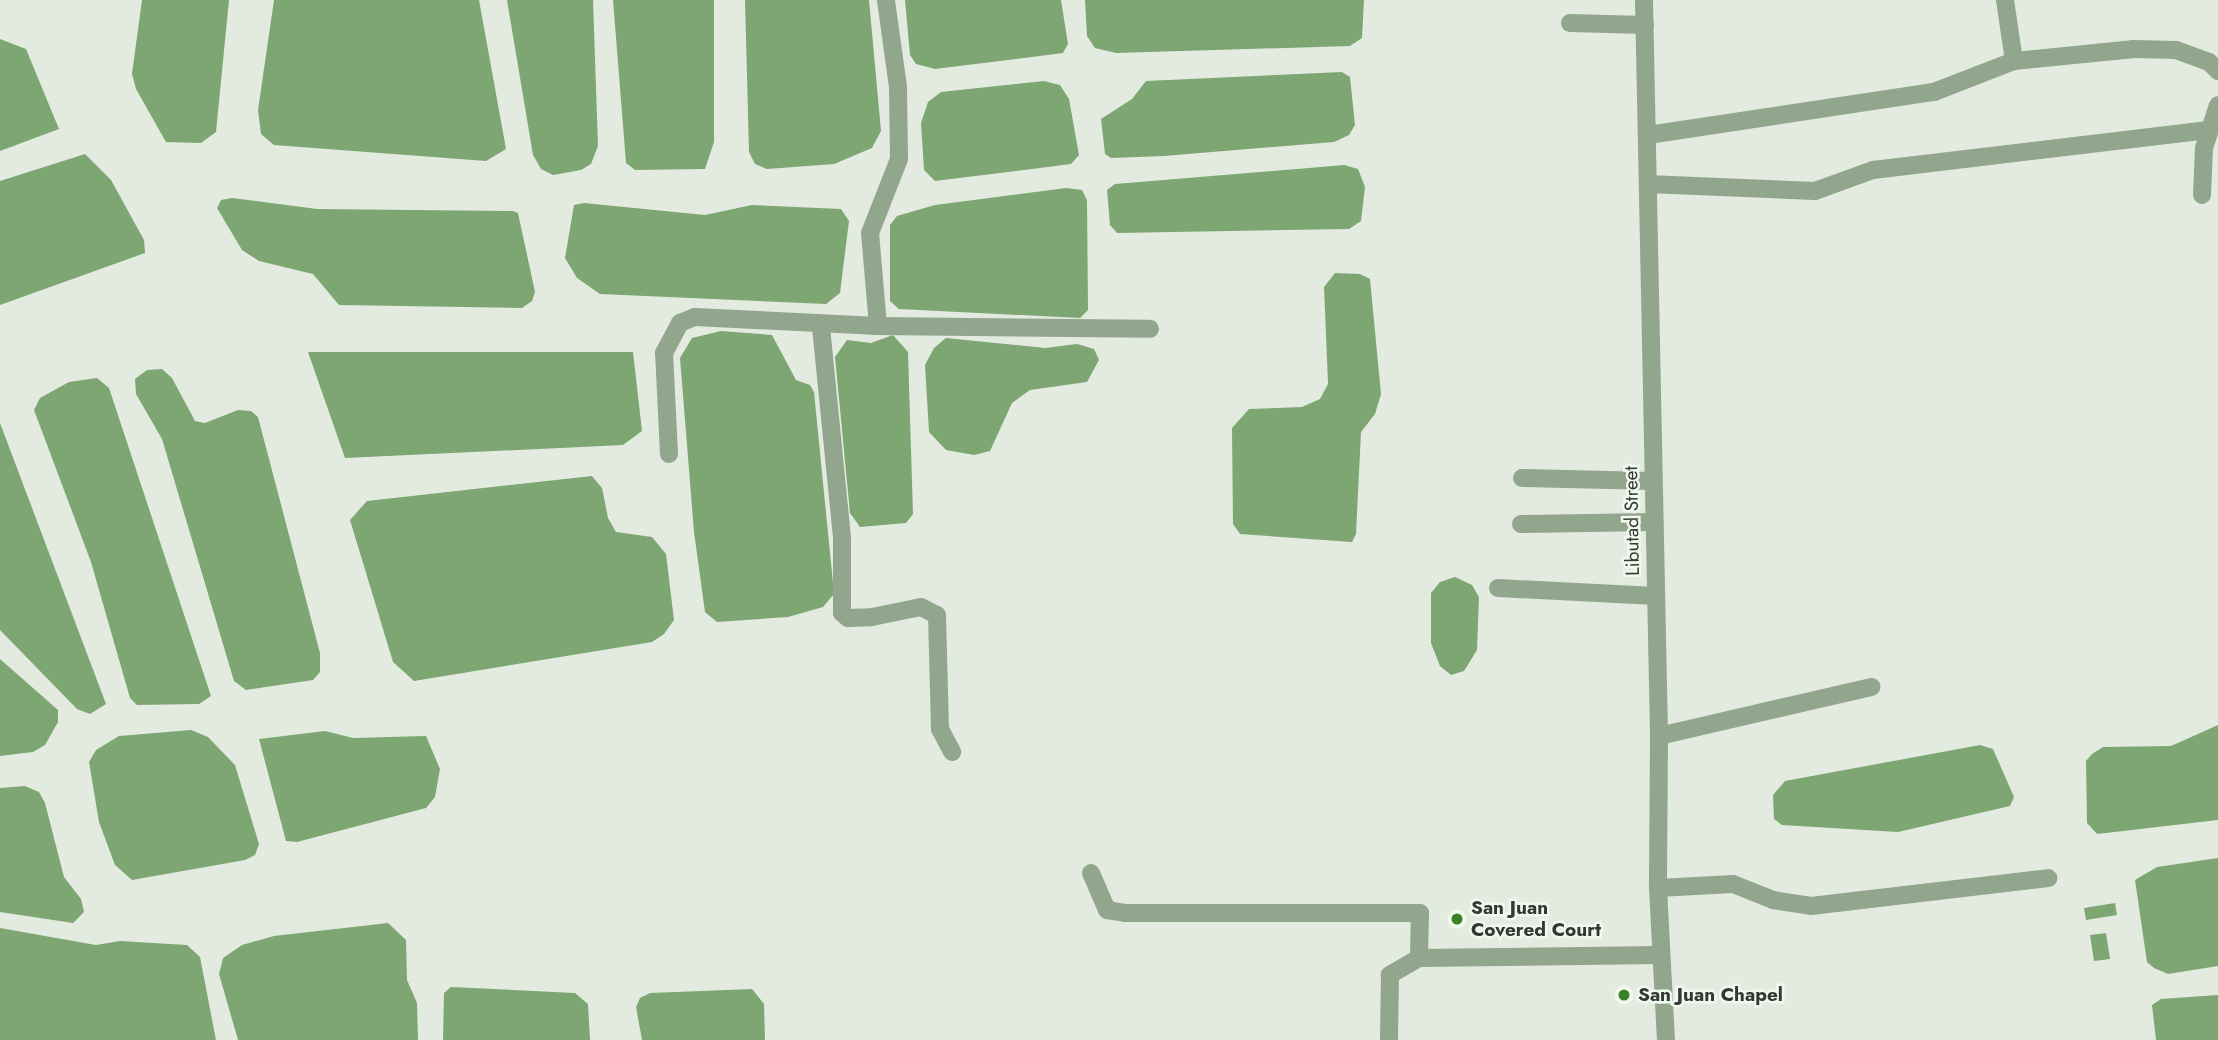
<!DOCTYPE html>
<html>
<head>
<meta charset="utf-8">
<style>
	body { margin:0 }
	#map { position:relative; width:2218px; height:1040px; overflow:hidden; background:#e3ebe1; font-family:Jost,sans-serif }
	div>[style] { position:absolute }
	[style*='--x'] { left:calc(var(--x)*1px); top:calc(var(--y)*1px); width:calc(var(--w)*1px); rotate:calc(var(--a)*1deg) }
	.water>* { inset:0; background:#7da672 }
	.minor>* { height:18px; margin:-9px; padding:0 9px; transform-origin:9px; border-radius:9px; background:#92a58d }
	.dots>* { width:19px; height:19px; translate:-50% -50%; box-sizing:border-box; border:4px solid #f0f9ee; border-radius:50% }
	span { translate:-50% -50%; white-space:nowrap; text-align:center; line-height:1.15; -webkit-text-stroke:5px #f0f9ee; paint-order:stroke }
	.street-label { font-size:19px; color:#343733 }
	.poi-label { font-size:19px; color:#343733; font-weight:700 }
	.left { translate:0 -50%; text-align:left }
</style>
</head>
<body>
<div id="map">
	<div class="water">
		<div style="clip-path:polygon(142px 0,229px 0,216px 132px,201px 143px,166px 142px,136px 89px,132px 74px)"></div>
		<div style="clip-path:polygon(274px 0,479px 0,506px 149px,486px 161px,274px 145px,261px 134px,258px 110px)"></div>
		<div style="clip-path:polygon(507px 0,593px 0,598px 146px,591px 164px,581px 170px,553px 175px,541px 169px,533px 155px)"></div>
		<div style="clip-path:polygon(613px 0,714px 0,714px 142px,705px 169px,635px 170px,626px 163px)"></div>
		<div style="clip-path:polygon(745px 0,869px 0,881px 131px,872px 148px,834px 164px,767px 169px,755px 164px,749px 152px)"></div>
		<div style="clip-path:polygon(905px 0,1061px 0,1068px 44px,1063px 53px,935px 69px,916px 64px,910px 55px)"></div>
		<div style="clip-path:polygon(1085px 0,1364px 0,1362px 38px,1350px 46px,1116px 53px,1095px 48px,1087px 36px)"></div>
		<div style="clip-path:polygon(0 39px,26px 49px,59px 129px,0 151px)"></div>
		<div style="clip-path:polygon(1342px 72px,1350px 77px,1355px 125px,1349px 135px,1334px 142px,1164px 156px,1111px 158px,1105px 154px,1101px 119px,1132px 99px,1146px 81px)"></div>
		<div style="clip-path:polygon(1044px 81px,1060px 85px,1069px 99px,1079px 155px,1071px 164px,935px 181px,924px 170px,921px 123px,928px 102px,941px 92px)"></div>
		<div style="clip-path:polygon(85px 154px,111px 180px,144px 240px,145px 253px,0 305px,0 181px)"></div>
		<div style="clip-path:polygon(1344px 165px,1358px 169px,1365px 187px,1361px 221px,1349px 229px,1117px 233px,1110px 225px,1107px 190px,1115px 184px)"></div>
		<div style="clip-path:polygon(1066px 188px,1082px 190px,1087px 200px,1088px 310px,1080px 318px,899px 309px,890px 301px,890px 225px,897px 216px,935px 205px)"></div>
		<div style="clip-path:polygon(232px 198px,317px 209px,513px 211px,518px 213px,535px 292px,532px 301px,522px 308px,339px 305px,313px 274px,259px 261px,242px 250px,217px 208px,221px 200px)"></div>
		<div style="clip-path:polygon(584px 203px,705px 215px,752px 205px,841px 209px,849px 221px,840px 293px,826px 304px,600px 294px,577px 278px,565px 258px,574px 205px)"></div>
		<div style="clip-path:polygon(1335px 273px,1360px 274px,1370px 279px,1381px 394px,1375px 414px,1361px 432px,1356px 534px,1352px 542px,1240px 534px,1233px 524px,1232px 428px,1249px 409px,1302px 407px,1320px 399px,1328px 384px,1324px 287px)"></div>
		<div style="clip-path:polygon(721px 331px,772px 335px,796px 380px,810px 385px,814px 392px,833px 583px,834px 594px,823px 607px,788px 617px,717px 622px,705px 612px,694px 532px,680px 358px,692px 338px)"></div>
		<div style="clip-path:polygon(893px 335px,908px 352px,913px 514px,906px 523px,860px 527px,850px 513px,835px 357px,847px 340px,871px 343px)"></div>
		<div style="clip-path:polygon(946px 338px,1045px 348px,1077px 344px,1094px 349px,1099px 360px,1087px 382px,1030px 390px,1012px 403px,990px 451px,974px 455px,946px 450px,929px 432px,925px 365px,934px 348px)"></div>
		<div style="clip-path:polygon(308px 352px,633px 352px,642px 431px,623px 445px,345px 458px)"></div>
		<div style="clip-path:polygon(162px 369px,172px 378px,195px 421px,205px 423px,238px 410px,251px 411px,258px 417px,320px 653px,320px 672px,313px 680px,246px 690px,234px 681px,162px 439px,136px 394px,135px 379px,147px 370px)"></div>
		<div style="clip-path:polygon(97px 378px,109px 388px,211px 696px,199px 704px,137px 705px,130px 698px,91px 562px,34px 410px,40px 398px,69px 382px)"></div>
		<div style="clip-path:polygon(0 423px,106px 704px,90px 714px,77px 709px,0 630px)"></div>
		<div style="clip-path:polygon(592px 476px,602px 488px,608px 518px,616px 532px,652px 537px,666px 554px,674px 620px,664px 634px,652px 642px,414px 681px,393px 662px,350px 520px,367px 501px)"></div>
		<div style="clip-path:polygon(1455px 577px,1472px 585px,1479px 597px,1477px 650px,1464px 671px,1451px 675px,1440px 666px,1431px 643px,1431px 593px,1440px 582px)"></div>
		<div style="clip-path:polygon(0 659px,58px 710px,58px 722px,45px 745px,33px 752px,0 756px)"></div>
		<div style="clip-path:polygon(2218px 725px,2218px 820px,2097px 834px,2087px 823px,2086px 761px,2092px 754px,2103px 747px,2171px 746px)"></div>
		<div style="clip-path:polygon(191px 730px,208px 737px,235px 765px,259px 844px,255px 855px,245px 860px,132px 880px,115px 865px,99px 822px,89px 762px,96px 750px,119px 736px)"></div>
		<div style="clip-path:polygon(325px 731px,353px 738px,426px 736px,440px 769px,435px 797px,426px 808px,297px 842px,286px 841px,259px 739px)"></div>
		<div style="clip-path:polygon(1980px 745px,1993px 749px,2014px 797px,2010px 806px,1898px 832px,1782px 825px,1774px 819px,1773px 795px,1785px 781px)"></div>
		<div style="clip-path:polygon(25px 786px,39px 792px,45px 803px,64px 877px,81px 899px,84px 912px,73px 923px,0 912px,0 788px)"></div>
		<div style="clip-path:polygon(2218px 858px,2218px 966px,2168px 974px,2154px 968px,2147px 962px,2135px 880px,2157px 867px)"></div>
		<div style="clip-path:polygon(2115px 903px,2117px 915px,2086px 920px,2084px 908px)"></div>
		<div style="clip-path:polygon(388px 923px,406px 940px,407px 980px,417px 1003px,418px 1040px,238px 1040px,219px 974px,223px 958px,242px 945px,274px 936px)"></div>
		<div style="clip-path:polygon(0 928px,96px 945px,120px 941px,187px 945px,200px 957px,216px 1040px,0 1040px)"></div>
		<div style="clip-path:polygon(2106px 933px,2110px 959px,2094px 961px,2090px 935px)"></div>
		<div style="clip-path:polygon(451px 987px,575px 993px,588px 1004px,590px 1040px,443px 1040px,444px 993px)"></div>
		<div style="clip-path:polygon(752px 989px,764px 1004px,765px 1040px,642px 1040px,636px 1007px,640px 998px,650px 993px)"></div>
		<div style="clip-path:polygon(2218px 995px,2218px 1040px,2156px 1040px,2152px 1005px,2161px 999px)"></div>
	</div>
	<div class="minor">
		<div style="--x:1644;--y:0;--w:736;--a:88.83"></div>
		<div style="--x:1659;--y:736;--w:152;--a:90.4"></div>
		<div style="--x:1658;--y:888;--w:152;--a:87"></div>
		<div style="--x:2005;--y:0;--w:62;--a:81.6"></div>
		<div style="--x:1570;--y:23;--w:75;--a:1.5"></div>
		<div style="--x:1648;--y:135;--w:289;--a:-8.6"></div>
		<div style="--x:1934;--y:92;--w:86;--a:-21.2"></div>
		<div style="--x:2014;--y:61;--w:121;--a:-5.7"></div>
		<div style="--x:2134;--y:49;--w:42;--a:1.4"></div>
		<div style="--x:2176;--y:50;--w:35;--a:20"></div>
		<div style="--x:2209;--y:62;--w:13;--a:45"></div>
		<div style="--x:1648;--y:184;--w:167;--a:2.4"></div>
		<div style="--x:1815;--y:191;--w:62;--a:-19.9"></div>
		<div style="--x:1873;--y:170;--w:338;--a:-6.8"></div>
		<div style="--x:2202;--y:195;--w:47;--a:-87.6"></div>
		<div style="--x:2204;--y:148;--w:45;--a:-72"></div>
		<div style="--x:878;--y:326;--w:272;--a:0.6"></div>
		<div style="--x:821;--y:327;--w:213;--a:84.3"></div>
		<div style="--x:842;--y:539;--w:74;--a:90"></div>
		<div style="--x:842;--y:613;--w:8;--a:40"></div>
		<div style="--x:848;--y:618;--w:24;--a:-2"></div>
		<div style="--x:872;--y:617;--w:50;--a:-11.5"></div>
		<div style="--x:921;--y:607;--w:18;--a:27"></div>
		<div style="--x:937;--y:615;--w:114;--a:88.5"></div>
		<div style="--x:940;--y:729;--w:26;--a:62"></div>
		<div style="--x:669;--y:454;--w:101;--a:-92.8"></div>
		<div style="--x:664;--y:353;--w:34;--a:-62"></div>
		<div style="--x:680;--y:323;--w:16;--a:-22"></div>
		<div style="--x:695;--y:317;--w:183;--a:2.8"></div>
		<div style="--x:878;--y:326;--w:93;--a:-94.9"></div>
		<div style="--x:870;--y:233;--w:79;--a:-68.6"></div>
		<div style="--x:899;--y:159;--w:72;--a:-90.8"></div>
		<div style="--x:898;--y:87;--w:88;--a:-97.9"></div>
		<div style="--x:1522;--y:478;--w:130;--a:1.3"></div>
		<div style="--x:1521;--y:524;--w:132;--a:-0.9"></div>
		<div style="--x:1498;--y:588;--w:157;--a:2.9"></div>
		<div style="--x:1659;--y:736;--w:218;--a:-13"></div>
		<div style="--x:1091;--y:873;--w:40;--a:66.6"></div>
		<div style="--x:1107;--y:910;--w:18;--a:9"></div>
		<div style="--x:1125;--y:913;--w:295;--a:0"></div>
		<div style="--x:1420;--y:913;--w:45;--a:91.3"></div>
		<div style="--x:1419;--y:958;--w:34;--a:150"></div>
		<div style="--x:1390;--y:975;--w:65;--a:90.9"></div>
		<div style="--x:1658;--y:888;--w:75;--a:-3.1"></div>
		<div style="--x:1733;--y:884;--w:43;--a:21.8"></div>
		<div style="--x:1773;--y:900;--w:38;--a:9"></div>
		<div style="--x:1811;--y:906;--w:239;--a:-6.7"></div>
		<div style="--x:1419;--y:958;--w:241;--a:-0.7"></div>
	</div>
	<div class="dots">
		<div style="left:1457px;top:919px;background:#3c8125"></div>
		<div style="left:1624px;top:995px;background:#3c8125"></div>
	</div>
	<div class="street-label">
		<span style="left:1632px;top:521px;rotate:-91deg">Libutad Street</span>
	</div>
	<div class="poi-label">
		<span class="left" style="left:1471px;top:919px">San Juan<br>Covered Court</span>
		<span class="left" style="left:1638px;top:995px">San Juan Chapel</span>
	</div>
</div>
</body>
</html>
